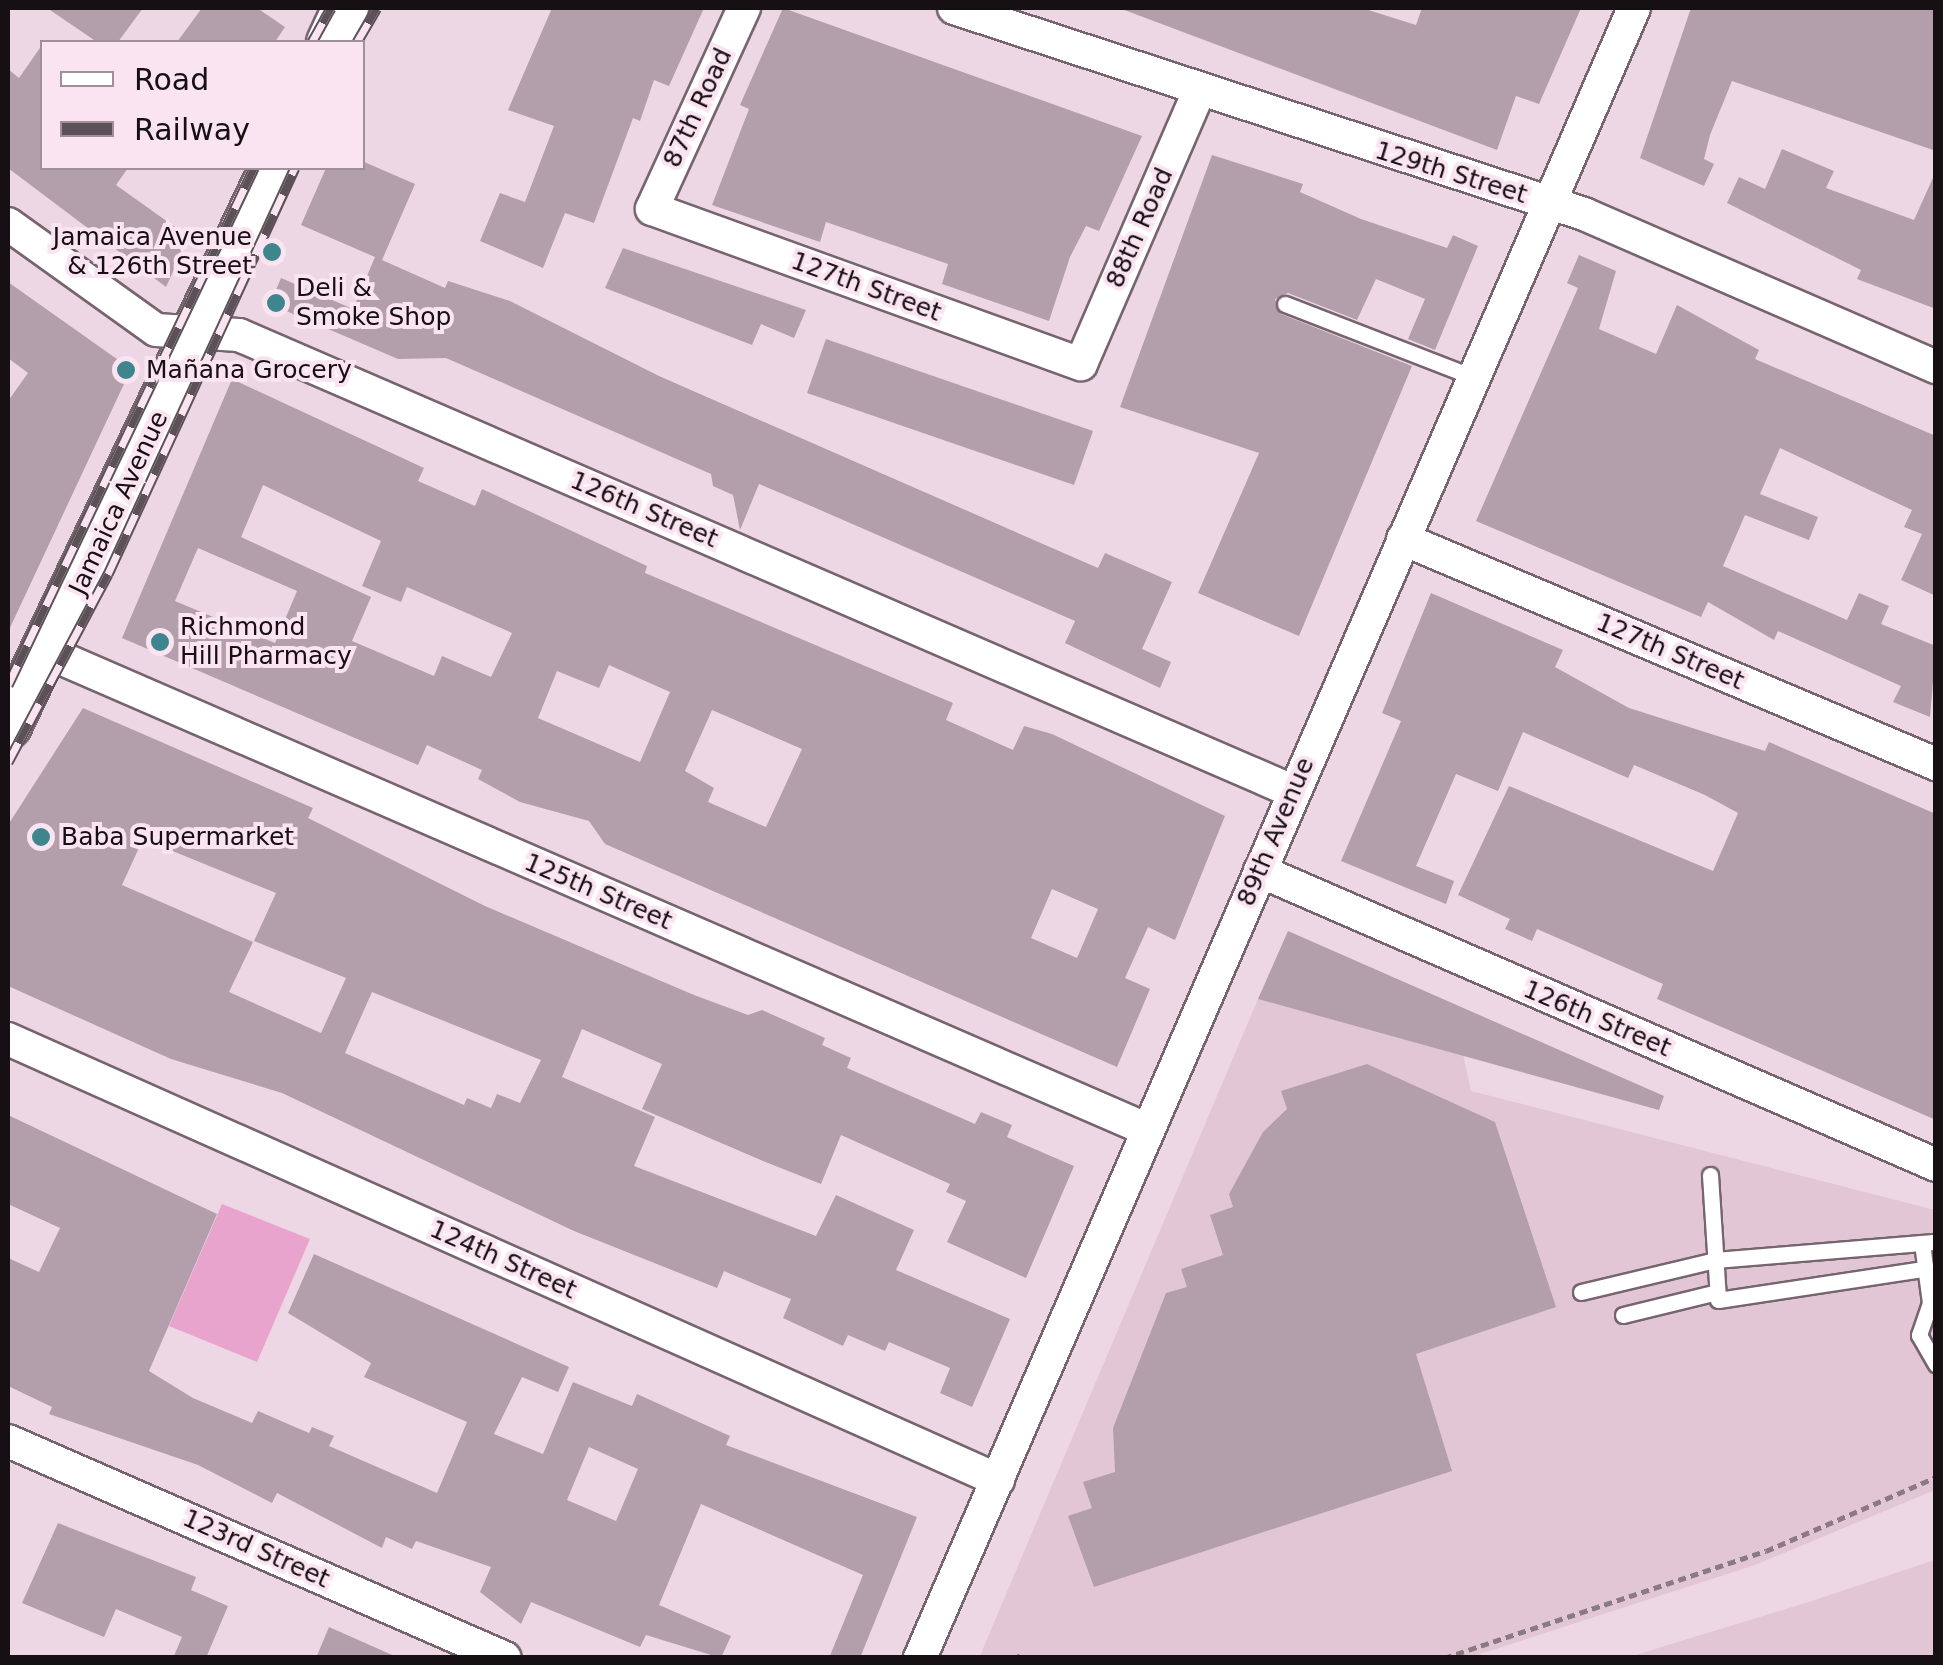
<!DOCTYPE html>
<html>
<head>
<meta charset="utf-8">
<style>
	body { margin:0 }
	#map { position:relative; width:1943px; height:1665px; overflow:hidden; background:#edd7e4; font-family:"DejaVu Sans",sans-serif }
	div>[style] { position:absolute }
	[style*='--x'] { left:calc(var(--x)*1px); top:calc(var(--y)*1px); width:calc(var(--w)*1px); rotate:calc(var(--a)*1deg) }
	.built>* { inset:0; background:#e2c6d6 }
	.green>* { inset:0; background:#e9a4ce }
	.building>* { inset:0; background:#b39fab }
	.path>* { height:5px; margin-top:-2.5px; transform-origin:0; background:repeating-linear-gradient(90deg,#8a7a83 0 8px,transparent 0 13px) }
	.roads { filter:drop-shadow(2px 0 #76646e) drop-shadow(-2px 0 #76646e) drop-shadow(0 2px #76646e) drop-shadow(0 -2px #76646e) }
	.service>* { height:15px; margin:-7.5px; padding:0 7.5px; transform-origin:7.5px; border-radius:7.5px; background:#fff }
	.minor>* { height:32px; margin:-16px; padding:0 16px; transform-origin:16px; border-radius:16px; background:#fff }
	.secondary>* { height:45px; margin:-22.5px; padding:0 22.5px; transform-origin:22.5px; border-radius:22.5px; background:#fff }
	.rail>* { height:11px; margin-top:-5.5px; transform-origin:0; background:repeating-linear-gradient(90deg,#fae4f1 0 22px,#5d5158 0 44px); box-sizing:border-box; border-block:2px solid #5d5158 }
	.dots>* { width:28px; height:28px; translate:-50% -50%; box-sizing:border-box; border:5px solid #fae4f1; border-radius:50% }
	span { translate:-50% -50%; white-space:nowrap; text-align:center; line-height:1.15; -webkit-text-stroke:8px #fae4f1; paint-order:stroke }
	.street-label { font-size:25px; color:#160f13 }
	.poi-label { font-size:25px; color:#160f13 }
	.right { translate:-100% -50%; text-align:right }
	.left { translate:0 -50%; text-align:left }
	.frame { position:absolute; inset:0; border:10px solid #160f13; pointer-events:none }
	.legend { position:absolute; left:40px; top:40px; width:325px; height:130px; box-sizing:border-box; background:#fae4f1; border:2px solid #9f8f98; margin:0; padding:12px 18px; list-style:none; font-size:30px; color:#160f13 }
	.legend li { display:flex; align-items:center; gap:20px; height:50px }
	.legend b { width:50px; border:2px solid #9f8f98 }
</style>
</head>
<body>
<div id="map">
	<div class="built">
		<div style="clip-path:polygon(1258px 999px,1463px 1054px,1471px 1091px,1935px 1210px,1935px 1490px,1755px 1565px,1471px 1657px,979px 1658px)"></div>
		<div style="clip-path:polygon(1935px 1560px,1935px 1657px,1629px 1657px,1812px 1601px)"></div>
	</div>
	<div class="green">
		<div style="clip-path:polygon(222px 1204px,310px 1239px,257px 1362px,169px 1326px)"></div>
	</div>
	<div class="building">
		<div style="clip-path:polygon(47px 8px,143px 8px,118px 42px,97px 42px)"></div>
		<div style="clip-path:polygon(202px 8px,257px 8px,285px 27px,275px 42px,177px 42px)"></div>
		<div style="clip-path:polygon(552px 8px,704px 8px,669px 86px,654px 80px,640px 121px,633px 118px,594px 223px,565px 213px,543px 268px,480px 241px,500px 193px,525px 202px,554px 126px,508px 110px)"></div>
		<div style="clip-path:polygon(783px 8px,1142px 136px,1099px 231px,1086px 226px,1070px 257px,1049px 321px,942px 284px,948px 264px,826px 222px,820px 242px,712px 205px,749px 109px,740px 105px)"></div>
		<div style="clip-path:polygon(1119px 8px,1362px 8px,1416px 25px,1422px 8px,1581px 8px,1539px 104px,1516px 96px,1497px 150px)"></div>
		<div style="clip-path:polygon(1691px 8px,1936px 8px,1936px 151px,1732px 81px,1710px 135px,1704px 159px,1714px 164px,1704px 186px,1640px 158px)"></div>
		<div style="clip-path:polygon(42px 45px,42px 168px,128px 168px,116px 185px,189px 237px,166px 287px,8px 168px,8px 69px,19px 78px)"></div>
		<div style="clip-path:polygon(1782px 149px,1834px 171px,1826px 188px,1914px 220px,1936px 171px,1936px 309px,1857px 279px,1861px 270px,1727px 203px,1739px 177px,1765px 189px)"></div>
		<div style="clip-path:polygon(1212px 155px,1303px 184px,1300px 192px,1361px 219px,1447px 248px,1453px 235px,1478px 246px,1435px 350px,1408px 339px,1425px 299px,1376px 279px,1357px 320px,1288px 293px,1275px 299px,1281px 314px,1412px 366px,1299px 636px,1198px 593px,1259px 453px,1120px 407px)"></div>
		<div style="clip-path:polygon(362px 161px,415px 184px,382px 260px,445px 288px,448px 281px,510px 301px,659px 376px,1098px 568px,1105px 553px,1172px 582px,1142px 649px,1171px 662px,1160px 688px,1065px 643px,1075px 621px,811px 506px,759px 484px,740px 530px,733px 495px,713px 486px,711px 474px,446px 358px,398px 359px,270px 304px,281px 278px,353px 309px,375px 257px,301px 225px,326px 168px)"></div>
		<div style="clip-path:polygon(623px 248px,806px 310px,794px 338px,761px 324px,752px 345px,605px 288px)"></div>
		<div style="clip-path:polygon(1579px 255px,1616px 271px,1599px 329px,1656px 354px,1677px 305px,1759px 350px,1755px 359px,1936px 436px,1936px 596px,1901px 580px,1922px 534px,1904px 527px,1912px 510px,1780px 448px,1760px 494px,1818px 517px,1809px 540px,1745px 515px,1723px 566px,1847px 620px,1859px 593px,1889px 606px,1881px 624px,1936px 646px,1930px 717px,1893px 702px,1901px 686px,1778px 631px,1774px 640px,1708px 602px,1701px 617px,1476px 521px,1578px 288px,1567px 283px)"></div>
		<div style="clip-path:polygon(8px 282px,131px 369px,8px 632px,8px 401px,28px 373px,8px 358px)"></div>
		<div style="clip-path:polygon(826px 339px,1093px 431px,1074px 485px,807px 393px)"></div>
		<div style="clip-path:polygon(evenodd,232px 379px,424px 468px,418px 481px,475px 506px,482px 489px,647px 566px,645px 573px,953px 703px,946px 720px,1013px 750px,1024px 726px,1052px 734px,1225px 816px,1175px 940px,1148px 927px,1125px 978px,1150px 989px,1117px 1067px,605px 844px,589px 821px,520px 802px,478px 779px,482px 770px,427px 745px,418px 765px,122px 638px,232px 379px,263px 485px,381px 541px,362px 586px,401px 602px,407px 587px,512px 633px,491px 677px,442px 656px,434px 676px,352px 641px,371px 597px,241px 537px,263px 485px,232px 379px,198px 548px,297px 591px,275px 643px,175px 601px,198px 548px,232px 379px,609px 665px,670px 692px,640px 762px,538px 718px,557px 671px,599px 688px,609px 665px,232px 379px,712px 710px,802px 749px,766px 827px,708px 802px,714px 788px,685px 771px,712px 710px,232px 379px,1052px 889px,1098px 909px,1077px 958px,1031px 938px,1052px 889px)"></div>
		<div style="clip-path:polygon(1431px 593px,1563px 650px,1555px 667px,1629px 708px,1765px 751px,1769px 742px,1936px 814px,1936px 1120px,1657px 999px,1663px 984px,1537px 929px,1532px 941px,1505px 929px,1510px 919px,1458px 895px,1509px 786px,1713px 871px,1738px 813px,1705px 795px,1634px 765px,1628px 778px,1523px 732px,1498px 791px,1456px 774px,1416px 866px,1454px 881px,1446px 904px,1341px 861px,1401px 721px,1382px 713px)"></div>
		<div style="clip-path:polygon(evenodd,83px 708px,313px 808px,308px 818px,485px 906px,694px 995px,748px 1015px,762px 1010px,825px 1038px,822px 1045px,851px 1058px,847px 1068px,975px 1124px,981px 1112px,1012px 1125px,1007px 1137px,1074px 1166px,1026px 1278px,947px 1242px,966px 1201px,946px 1192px,950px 1184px,841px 1135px,821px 1184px,763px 1161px,642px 1109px,662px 1064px,582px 1029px,562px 1077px,655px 1117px,634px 1166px,816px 1236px,836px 1195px,914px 1230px,896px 1270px,1010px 1319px,972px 1407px,940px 1393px,950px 1368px,889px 1342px,885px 1351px,848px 1335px,843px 1346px,783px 1318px,791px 1299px,757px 1285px,724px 1271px,717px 1288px,574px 1231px,282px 1093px,171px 1059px,8px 986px,8px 825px,83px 708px,143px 839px,276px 893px,254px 941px,346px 978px,321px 1033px,229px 992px,253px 942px,122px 885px,143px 839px,83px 708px,372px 992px,541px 1060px,520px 1103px,497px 1094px,491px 1108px,467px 1098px,464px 1105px,345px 1053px,372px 992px)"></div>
		<div style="clip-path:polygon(1288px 931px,1664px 1096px,1659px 1110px,1258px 999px)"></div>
		<div style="clip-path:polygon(1367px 1064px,1495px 1122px,1556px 1307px,1416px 1354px,1452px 1471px,1094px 1587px,1068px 1516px,1092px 1508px,1083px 1482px,1115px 1472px,1113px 1428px,1166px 1293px,1187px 1287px,1181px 1269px,1223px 1255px,1210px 1215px,1233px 1207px,1229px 1194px,1263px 1132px,1287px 1109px,1281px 1091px)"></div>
		<div style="clip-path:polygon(evenodd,8px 1115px,217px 1214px,149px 1371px,193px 1398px,252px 1423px,258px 1411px,309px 1433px,312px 1427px,334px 1436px,329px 1446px,437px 1493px,467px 1422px,364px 1377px,371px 1363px,288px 1313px,314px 1254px,569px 1367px,558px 1392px,522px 1377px,494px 1434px,543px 1454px,573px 1382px,632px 1406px,637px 1394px,730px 1436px,726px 1445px,917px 1517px,860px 1658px,829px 1658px,863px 1575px,701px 1504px,659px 1605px,731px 1636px,721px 1658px,646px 1635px,640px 1647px,531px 1602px,521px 1624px,480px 1592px,491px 1567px,416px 1541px,412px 1549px,386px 1537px,382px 1548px,277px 1493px,272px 1503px,198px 1465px,49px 1414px,52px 1407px,8px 1386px,8px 1258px,39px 1272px,60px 1228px,8px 1204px,8px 1115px,589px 1447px,638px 1469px,616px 1521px,567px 1500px,589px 1447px)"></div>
		<div style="clip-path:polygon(58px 1523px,196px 1577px,191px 1590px,228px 1606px,206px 1658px,173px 1658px,182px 1637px,116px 1609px,104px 1637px,22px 1603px)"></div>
		<div style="clip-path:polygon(329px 1627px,399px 1658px,316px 1658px)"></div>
	</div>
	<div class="path">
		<div style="--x:1018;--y:1658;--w:4;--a:-63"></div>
		<div style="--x:1444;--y:1658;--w:339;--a:-18.4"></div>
		<div style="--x:1766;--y:1551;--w:185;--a:-23.5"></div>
	</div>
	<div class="roads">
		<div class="service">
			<div style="--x:1285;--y:304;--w:202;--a:21.2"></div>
			<div style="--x:1710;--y:1175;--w:125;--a:86.3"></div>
			<div style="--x:1718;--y:1300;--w:208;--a:-8.6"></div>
			<div style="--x:1922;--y:1243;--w:61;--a:82.4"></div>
			<div style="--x:1930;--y:1303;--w:34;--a:109"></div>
			<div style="--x:1919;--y:1335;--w:34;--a:60"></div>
			<div style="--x:1581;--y:1292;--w:138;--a:-13.4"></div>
			<div style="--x:1715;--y:1260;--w:222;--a:-4.7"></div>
			<div style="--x:1623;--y:1315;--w:97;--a:-13.7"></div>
		</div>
		<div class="minor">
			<div style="--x:744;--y:8;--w:221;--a:114.6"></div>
			<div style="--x:652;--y:209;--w:456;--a:19.9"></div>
			<div style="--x:1081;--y:364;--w:297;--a:-66.6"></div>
			<div style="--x:954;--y:8;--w:663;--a:18.11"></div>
			<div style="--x:1584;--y:214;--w:384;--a:23.5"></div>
			<div style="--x:8;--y:224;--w:182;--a:35.6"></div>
			<div style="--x:156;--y:330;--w:83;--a:3.4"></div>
			<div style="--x:239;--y:335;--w:1147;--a:23.41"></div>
			<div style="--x:1403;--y:539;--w:579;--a:22.89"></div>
			<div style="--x:49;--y:653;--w:1198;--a:23.46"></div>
			<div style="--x:1260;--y:871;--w:737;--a:23.5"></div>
			<div style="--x:8;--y:1039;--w:1084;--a:24.01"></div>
			<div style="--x:8;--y:1441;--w:542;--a:23.59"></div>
			<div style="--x:920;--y:1658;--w:1798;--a:-66.6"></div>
		</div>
		<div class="secondary">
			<div style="--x:329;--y:42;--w:38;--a:-65"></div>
			<div style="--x:8;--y:725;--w:616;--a:-64.64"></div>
		</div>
	</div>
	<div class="rail">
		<div style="--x:312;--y:42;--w:39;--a:-61"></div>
		<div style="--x:357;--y:42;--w:39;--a:-60"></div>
		<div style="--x:8;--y:685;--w:573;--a:-64.55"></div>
		<div style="--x:8;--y:762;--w:213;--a:-62"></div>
		<div style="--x:108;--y:574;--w:447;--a:-65.3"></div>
	</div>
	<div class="dots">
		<div style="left:272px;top:252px;background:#3e858d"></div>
		<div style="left:276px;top:303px;background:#3e858d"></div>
		<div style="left:126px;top:370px;background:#3e858d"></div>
		<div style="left:160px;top:642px;background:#3e858d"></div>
		<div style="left:41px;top:837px;background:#3e858d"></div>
	</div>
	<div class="street-label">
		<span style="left:698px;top:108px;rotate:-65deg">87th Road</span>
		<span style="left:1451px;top:173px;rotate:17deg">129th Street</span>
		<span style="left:1140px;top:228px;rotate:-66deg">88th Road</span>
		<span style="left:866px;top:287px;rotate:20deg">127th Street</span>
		<span style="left:119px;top:503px;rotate:-65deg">Jamaica Avenue</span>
		<span style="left:644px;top:510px;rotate:23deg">126th Street</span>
		<span style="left:1670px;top:652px;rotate:23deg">127th Street</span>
		<span style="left:1276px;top:832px;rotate:-67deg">89th Avenue</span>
		<span style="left:598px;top:892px;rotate:23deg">125th Street</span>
		<span style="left:1597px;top:1019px;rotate:23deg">126th Street</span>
		<span style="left:503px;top:1260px;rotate:24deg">124th Street</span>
		<span style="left:256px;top:1549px;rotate:24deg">123rd Street</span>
	</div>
	<div class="poi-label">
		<span class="right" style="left:252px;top:252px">Jamaica Avenue<br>&amp; 126th Street</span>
		<span class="left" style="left:296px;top:303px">Deli &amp;<br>Smoke Shop</span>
		<span class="left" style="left:146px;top:370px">Mañana Grocery</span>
		<span class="left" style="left:180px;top:642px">Richmond<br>Hill Pharmacy</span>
		<span class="left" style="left:61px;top:837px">Baba Supermarket</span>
	</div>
	<div class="frame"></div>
	<ul class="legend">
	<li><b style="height:12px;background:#fff"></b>Road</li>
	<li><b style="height:12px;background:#5d5158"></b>Railway</li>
	</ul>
</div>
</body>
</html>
